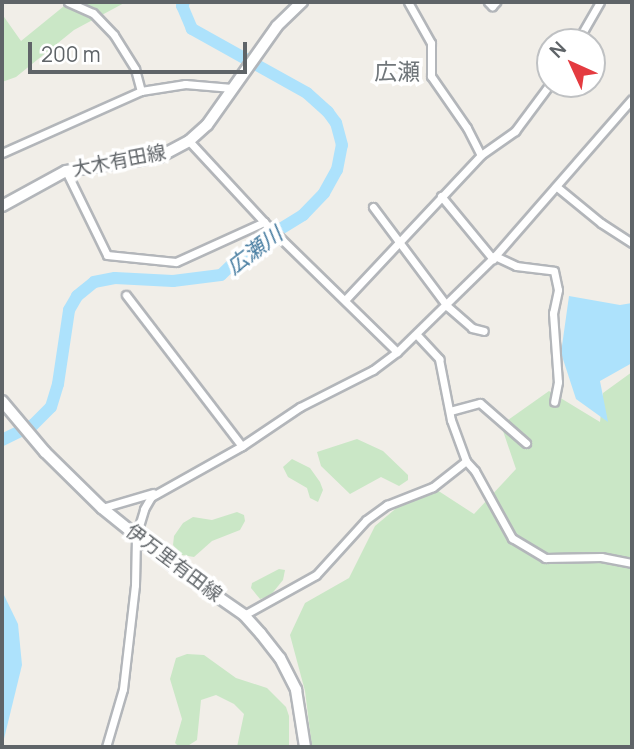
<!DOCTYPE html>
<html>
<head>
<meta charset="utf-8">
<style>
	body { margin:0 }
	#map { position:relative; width:634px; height:749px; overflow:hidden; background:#f1eee8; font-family:Manrope,"Noto Sans JP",sans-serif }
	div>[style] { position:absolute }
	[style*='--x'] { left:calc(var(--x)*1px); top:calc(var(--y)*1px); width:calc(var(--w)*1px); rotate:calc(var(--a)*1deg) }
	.green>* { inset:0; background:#cae7c6 }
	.water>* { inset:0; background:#ade2fc }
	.river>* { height:12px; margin:-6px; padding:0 6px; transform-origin:6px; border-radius:6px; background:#ade2fc }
	.roads { filter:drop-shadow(2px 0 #b3b6ba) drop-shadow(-2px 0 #b3b6ba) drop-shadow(0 2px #b3b6ba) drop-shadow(0 -2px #b3b6ba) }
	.street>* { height:7px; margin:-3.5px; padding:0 3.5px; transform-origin:3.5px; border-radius:3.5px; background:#fff }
	.secondary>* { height:10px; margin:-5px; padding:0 5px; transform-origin:5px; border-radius:5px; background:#fff }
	span { translate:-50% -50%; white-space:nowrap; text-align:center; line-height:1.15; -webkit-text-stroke:7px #fff; paint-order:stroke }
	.street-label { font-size:19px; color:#5f6468 }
	.water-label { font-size:21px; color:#42799e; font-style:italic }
	.quarter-label { font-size:23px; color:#70767a }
	.frame { position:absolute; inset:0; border:4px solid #5f6468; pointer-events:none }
	.north { position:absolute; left:536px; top:28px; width:70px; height:70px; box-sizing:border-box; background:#fff; border:2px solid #bfc1c3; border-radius:50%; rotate:315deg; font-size:19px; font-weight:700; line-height:28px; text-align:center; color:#5f6468 }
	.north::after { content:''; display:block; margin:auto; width:24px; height:32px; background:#e43b40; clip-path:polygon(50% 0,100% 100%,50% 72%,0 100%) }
	.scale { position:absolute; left:28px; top:42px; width:219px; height:32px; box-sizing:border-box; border:4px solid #5f6468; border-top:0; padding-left:9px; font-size:21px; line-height:24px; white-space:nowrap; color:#5f6468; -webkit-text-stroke:5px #fff; paint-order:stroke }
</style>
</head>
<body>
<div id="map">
	<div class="green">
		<div style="clip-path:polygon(69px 2px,126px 2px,74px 30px,16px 77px,2px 82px,2px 14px,21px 41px)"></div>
		<div style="clip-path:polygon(632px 372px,632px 747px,312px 747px,305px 691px,290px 635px,305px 603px,349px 578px,375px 526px,412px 495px,437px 490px,474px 514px,516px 469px,501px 425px,549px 391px,600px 422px,603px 393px)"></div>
		<div style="clip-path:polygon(357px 439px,383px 451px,408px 475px,408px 480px,399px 486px,381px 477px,350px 494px,321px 466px,317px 452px)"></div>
		<div style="clip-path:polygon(292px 459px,310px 468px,320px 482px,323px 490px,318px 502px,310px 498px,307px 488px,288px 477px,283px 467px)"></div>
		<div style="clip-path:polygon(237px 512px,244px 515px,245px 521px,240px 530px,212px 541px,194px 557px,182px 555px,173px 545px,174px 536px,183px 523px,193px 517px,212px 520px)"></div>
		<div style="clip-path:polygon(279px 569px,285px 570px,283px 580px,270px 596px,260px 599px,251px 588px,252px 583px)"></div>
		<div style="clip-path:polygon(187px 654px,204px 655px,236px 678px,267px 688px,286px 707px,289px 716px,289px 747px,237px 747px,244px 714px,234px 704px,216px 695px,201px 700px,197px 740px,186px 747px,179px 747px,175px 743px,182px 719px,170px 679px,176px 658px)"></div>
	</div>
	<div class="water">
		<div style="clip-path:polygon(569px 296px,620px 305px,632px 303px,632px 363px,600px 381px,608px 422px,576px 399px,561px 353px)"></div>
		<div style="clip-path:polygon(2px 591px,18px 624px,22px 665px,2px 747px)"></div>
	</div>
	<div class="river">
		<div style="--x:2;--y:440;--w:34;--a:-26"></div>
		<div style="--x:33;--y:425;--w:25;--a:-45"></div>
		<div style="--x:51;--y:407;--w:24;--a:-73"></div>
		<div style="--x:58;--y:384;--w:75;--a:-81.5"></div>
		<div style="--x:69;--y:310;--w:16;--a:-60"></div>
		<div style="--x:77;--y:296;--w:22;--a:-39"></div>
		<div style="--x:94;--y:282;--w:21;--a:-11"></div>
		<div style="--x:115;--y:278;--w:58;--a:3"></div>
		<div style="--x:173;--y:281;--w:48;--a:-7.1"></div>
		<div style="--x:221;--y:275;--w:37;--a:-44"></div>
		<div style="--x:248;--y:249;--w:65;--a:-31.7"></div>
		<div style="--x:303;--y:215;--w:30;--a:-46"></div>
		<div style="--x:324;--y:193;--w:26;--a:-61"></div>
		<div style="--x:337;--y:170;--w:25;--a:-79"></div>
		<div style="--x:342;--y:145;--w:23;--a:-105"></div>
		<div style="--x:336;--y:123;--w:14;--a:-126"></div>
		<div style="--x:328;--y:112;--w:28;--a:-138"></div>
		<div style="--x:307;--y:93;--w:132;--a:-150.9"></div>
		<div style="--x:192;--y:29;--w:25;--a:-113"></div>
		<div style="--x:182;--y:6;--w:4;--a:-63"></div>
	</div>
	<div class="roads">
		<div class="street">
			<div style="--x:68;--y:2;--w:27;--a:24"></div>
			<div style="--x:93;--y:13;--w:30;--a:46"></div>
			<div style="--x:114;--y:35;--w:40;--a:58"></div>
			<div style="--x:135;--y:69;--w:23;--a:75"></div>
			<div style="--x:408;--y:2;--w:47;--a:60.7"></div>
			<div style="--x:431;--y:43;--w:33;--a:90"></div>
			<div style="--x:431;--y:76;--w:63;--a:55.3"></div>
			<div style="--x:467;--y:128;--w:30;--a:63"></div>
			<div style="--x:488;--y:2;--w:6;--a:45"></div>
			<div style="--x:492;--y:6;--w:6;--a:-45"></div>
			<div style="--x:577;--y:42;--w:46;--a:-60.1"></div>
			<div style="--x:189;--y:141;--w:110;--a:47.2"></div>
			<div style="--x:264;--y:222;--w:186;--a:44.3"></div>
			<div style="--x:2;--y:153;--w:152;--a:-24"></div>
			<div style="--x:141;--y:91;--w:45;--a:-9"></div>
			<div style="--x:185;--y:84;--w:47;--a:4.9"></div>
			<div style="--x:66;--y:171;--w:93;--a:64"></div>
			<div style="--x:107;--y:255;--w:69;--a:5.8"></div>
			<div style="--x:176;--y:262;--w:97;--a:-24.4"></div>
			<div style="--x:557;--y:187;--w:57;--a:39.3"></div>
			<div style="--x:601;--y:223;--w:37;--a:33"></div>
			<div style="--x:441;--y:196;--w:82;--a:50.5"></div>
			<div style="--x:373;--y:207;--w:124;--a:53.2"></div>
			<div style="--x:447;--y:306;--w:33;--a:41"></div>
			<div style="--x:472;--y:328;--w:12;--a:14"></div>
			<div style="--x:495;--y:256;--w:23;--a:25"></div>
			<div style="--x:516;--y:266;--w:38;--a:7"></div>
			<div style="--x:554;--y:271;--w:19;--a:78"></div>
			<div style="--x:558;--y:290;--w:24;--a:102"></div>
			<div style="--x:553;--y:313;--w:69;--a:85.9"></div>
			<div style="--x:558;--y:382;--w:20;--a:101"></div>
			<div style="--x:126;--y:295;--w:190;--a:52.5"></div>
			<div style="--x:345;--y:300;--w:199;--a:-46.8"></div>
			<div style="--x:481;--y:155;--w:42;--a:-35.2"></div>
			<div style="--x:515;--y:131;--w:59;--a:-53.3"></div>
			<div style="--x:417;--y:335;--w:33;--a:47"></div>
			<div style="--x:439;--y:359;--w:62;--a:78.9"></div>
			<div style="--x:451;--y:420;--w:44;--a:69.9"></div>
			<div style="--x:466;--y:461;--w:13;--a:48"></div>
			<div style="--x:475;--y:471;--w:77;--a:61.1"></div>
			<div style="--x:512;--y:538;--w:39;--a:31"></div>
			<div style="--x:545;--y:558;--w:56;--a:-1"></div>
			<div style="--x:601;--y:557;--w:32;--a:11"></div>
			<div style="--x:450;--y:411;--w:31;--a:-15"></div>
			<div style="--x:480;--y:403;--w:61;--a:41"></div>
			<div style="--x:102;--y:508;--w:53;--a:-16.4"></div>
			<div style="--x:244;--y:615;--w:82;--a:-29.1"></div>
			<div style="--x:316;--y:575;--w:74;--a:-47.7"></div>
			<div style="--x:366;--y:520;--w:26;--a:-36"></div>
			<div style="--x:387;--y:505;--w:49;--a:-21.4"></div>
			<div style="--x:433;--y:487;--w:42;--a:-38.2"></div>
			<div style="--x:106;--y:747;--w:60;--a:-73.7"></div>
			<div style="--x:123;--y:689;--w:105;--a:-83.4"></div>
			<div style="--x:135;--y:585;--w:49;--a:-88.8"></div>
			<div style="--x:136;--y:536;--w:28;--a:-73"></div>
			<div style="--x:144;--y:509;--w:14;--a:-60"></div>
			<div style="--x:151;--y:497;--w:104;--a:-29.3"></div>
			<div style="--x:242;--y:446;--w:70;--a:-33.9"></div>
			<div style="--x:300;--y:407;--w:82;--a:-26.9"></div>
			<div style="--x:373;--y:370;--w:30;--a:-37"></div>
			<div style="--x:397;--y:352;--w:137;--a:-44.4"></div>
			<div style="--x:495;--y:256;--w:208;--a:-48.9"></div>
		</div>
		<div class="secondary">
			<div style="--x:2;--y:206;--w:73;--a:-28.7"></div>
			<div style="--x:66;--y:171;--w:94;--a:-8.6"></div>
			<div style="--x:159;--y:157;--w:34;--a:-28"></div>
			<div style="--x:189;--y:141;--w:24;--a:-42"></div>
			<div style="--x:207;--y:125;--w:121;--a:-54.7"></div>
			<div style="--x:277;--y:26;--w:35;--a:-44"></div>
			<div style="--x:2;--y:401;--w:67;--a:49.9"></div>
			<div style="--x:45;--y:452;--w:80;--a:44.5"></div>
			<div style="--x:102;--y:508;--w:94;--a:38.9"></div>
			<div style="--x:175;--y:567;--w:84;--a:34.8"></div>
			<div style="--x:244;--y:615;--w:25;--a:48"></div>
			<div style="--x:261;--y:634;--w:31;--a:52"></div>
			<div style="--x:280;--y:658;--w:36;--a:63"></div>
			<div style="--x:296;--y:690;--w:58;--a:81"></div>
		</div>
	</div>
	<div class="street-label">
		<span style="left:119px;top:161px;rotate:-11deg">大木有田線</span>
		<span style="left:174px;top:563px;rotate:37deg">伊万里有田線</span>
	</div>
	<div class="water-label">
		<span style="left:254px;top:250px;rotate:-37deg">広瀬川</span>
	</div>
	<div class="quarter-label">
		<span style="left:397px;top:71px">広瀬</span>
	</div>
	<div class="frame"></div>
	<div class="north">N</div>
	<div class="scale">200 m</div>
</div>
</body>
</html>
